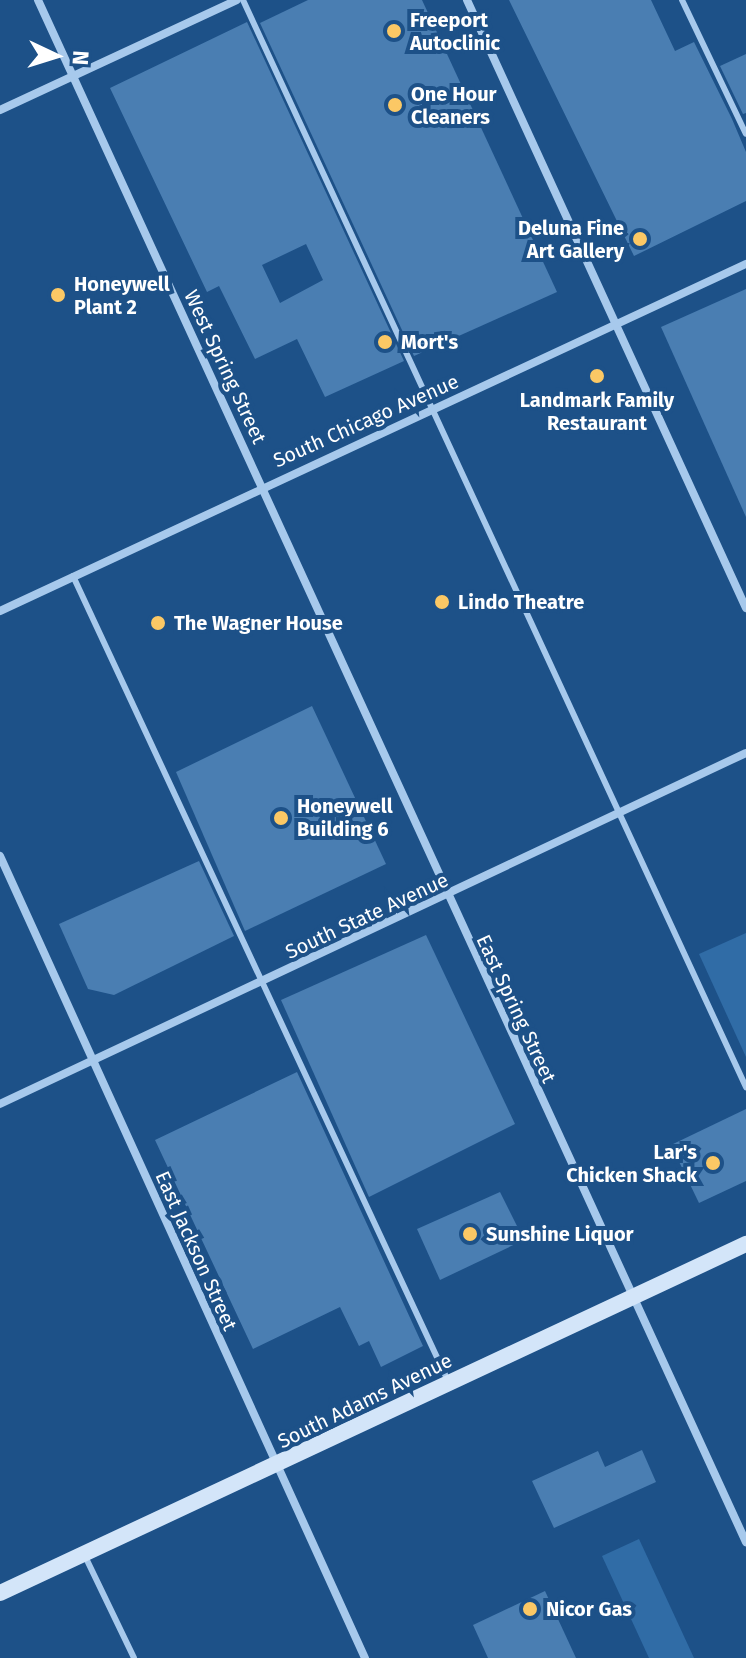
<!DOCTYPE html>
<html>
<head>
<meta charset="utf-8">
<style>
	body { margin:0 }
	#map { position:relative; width:746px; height:1658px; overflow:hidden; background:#1d5188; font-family:"Fira Sans",sans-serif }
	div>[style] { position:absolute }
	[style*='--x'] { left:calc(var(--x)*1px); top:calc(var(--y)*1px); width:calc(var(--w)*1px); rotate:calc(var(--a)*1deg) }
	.green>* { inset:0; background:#306ca6 }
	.building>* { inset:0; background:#4a7eb2 }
	.lane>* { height:6px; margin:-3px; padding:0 3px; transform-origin:3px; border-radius:3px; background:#a7c9ec }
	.street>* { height:8px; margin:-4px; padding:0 4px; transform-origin:4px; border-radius:4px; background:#a7c9ec }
	.secondary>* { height:16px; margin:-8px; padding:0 8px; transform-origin:8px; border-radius:8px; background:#d3e5f9 }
	.dots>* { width:22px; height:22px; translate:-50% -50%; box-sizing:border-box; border:4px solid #1d5188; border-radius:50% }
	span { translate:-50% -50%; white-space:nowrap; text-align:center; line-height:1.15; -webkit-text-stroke:8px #1d5188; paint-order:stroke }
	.poi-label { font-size:20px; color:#fff; font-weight:700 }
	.left { translate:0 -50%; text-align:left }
	.right { translate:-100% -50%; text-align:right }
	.street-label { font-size:20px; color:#fff }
	.north { position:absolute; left:16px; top:16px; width:80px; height:80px; -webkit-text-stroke:6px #1d5188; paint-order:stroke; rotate:94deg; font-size:22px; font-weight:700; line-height:32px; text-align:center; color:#fff }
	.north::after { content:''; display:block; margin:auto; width:28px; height:36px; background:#fff; clip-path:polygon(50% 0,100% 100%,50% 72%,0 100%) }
</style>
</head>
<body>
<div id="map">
	<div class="green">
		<div style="clip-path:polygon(746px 933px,746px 1057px,699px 954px)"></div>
		<div style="clip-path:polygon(639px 1539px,694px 1658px,649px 1658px,602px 1556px)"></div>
	</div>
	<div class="building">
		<div style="clip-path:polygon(308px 0,422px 0,557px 292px,414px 356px,260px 23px)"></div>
		<div style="clip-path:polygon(509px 0,651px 0,675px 51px,694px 42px,732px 119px,746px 152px,746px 201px,634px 256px)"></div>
		<div style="clip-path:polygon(evenodd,247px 22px,404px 361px,325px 397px,297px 339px,255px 359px,219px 286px,207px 292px,110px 88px,247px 22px,306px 244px,323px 280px,280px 303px,262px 265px,306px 244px)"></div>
		<div style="clip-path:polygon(746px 54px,746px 113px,743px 114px,720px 66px)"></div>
		<div style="clip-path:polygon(746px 289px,746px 517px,661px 327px)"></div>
		<div style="clip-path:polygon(312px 706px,386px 864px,245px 931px,176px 772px)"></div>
		<div style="clip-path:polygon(199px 861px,234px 936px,114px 995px,88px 989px,59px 924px)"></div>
		<div style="clip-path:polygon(426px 935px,515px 1124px,369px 1197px,281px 1000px)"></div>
		<div style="clip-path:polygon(297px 1072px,423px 1346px,381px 1367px,369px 1341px,359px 1346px,340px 1307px,253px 1349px,155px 1140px)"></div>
		<div style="clip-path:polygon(746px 1109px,746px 1181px,699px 1203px,671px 1145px)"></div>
		<div style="clip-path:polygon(500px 1192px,524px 1240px,440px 1280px,417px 1229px)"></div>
		<div style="clip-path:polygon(642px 1450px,656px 1482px,554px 1528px,532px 1481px,598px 1451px,605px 1467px)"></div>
		<div style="clip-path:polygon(545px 1591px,576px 1658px,488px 1658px,473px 1625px)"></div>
	</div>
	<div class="lane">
		<div style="--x:243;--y:0;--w:1198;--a:65.17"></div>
		<div style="--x:682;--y:0;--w:148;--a:64.5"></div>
		<div style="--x:73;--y:576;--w:890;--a:65.02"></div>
		<div style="--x:84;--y:1554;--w:115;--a:64.3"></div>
	</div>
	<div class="street">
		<div style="--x:38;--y:0;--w:1697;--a:65.34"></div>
		<div style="--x:467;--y:0;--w:669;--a:65.35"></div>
		<div style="--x:0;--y:110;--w:261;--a:-24.9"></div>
		<div style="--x:0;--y:611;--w:823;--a:-24.95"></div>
		<div style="--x:0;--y:856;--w:881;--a:65.53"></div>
		<div style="--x:0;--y:1104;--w:824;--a:-25.2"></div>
	</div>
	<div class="secondary">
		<div style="--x:0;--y:1593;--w:824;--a:-25.07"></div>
	</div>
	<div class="dots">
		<div style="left:394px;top:31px;background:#fbc865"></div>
		<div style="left:395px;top:105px;background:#fbc865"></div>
		<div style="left:640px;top:239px;background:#fbc865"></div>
		<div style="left:58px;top:295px;background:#fbc865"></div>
		<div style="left:385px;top:342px;background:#fbc865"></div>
		<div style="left:597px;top:376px;background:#fbc865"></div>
		<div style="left:442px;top:602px;background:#fbc865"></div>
		<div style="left:158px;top:623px;background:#fbc865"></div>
		<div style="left:281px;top:818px;background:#fbc865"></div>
		<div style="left:713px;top:1163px;background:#fbc865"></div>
		<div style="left:470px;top:1234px;background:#fbc865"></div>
		<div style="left:530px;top:1609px;background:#fbc865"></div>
	</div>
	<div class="poi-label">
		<span class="left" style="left:410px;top:32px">Freeport<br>Autoclinic</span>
		<span class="left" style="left:411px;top:106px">One Hour<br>Cleaners</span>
		<span class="right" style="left:624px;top:240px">Deluna Fine<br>Art Gallery</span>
		<span class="left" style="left:74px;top:296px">Honeywell<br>Plant 2</span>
		<span class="left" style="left:401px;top:342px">Mort's</span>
		<span style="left:597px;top:412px">Landmark Family<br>Restaurant</span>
		<span class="left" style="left:458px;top:602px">Lindo Theatre</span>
		<span class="left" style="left:174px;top:623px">The Wagner House</span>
		<span class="left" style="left:297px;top:818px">Honeywell<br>Building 6</span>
		<span class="right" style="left:697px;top:1164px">Lar's<br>Chicken Shack</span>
		<span class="left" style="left:486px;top:1234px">Sunshine Liquor</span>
		<span class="left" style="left:546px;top:1609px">Nicor Gas</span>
	</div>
	<div class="street-label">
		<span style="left:225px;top:367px;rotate:65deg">West Spring Street</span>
		<span style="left:366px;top:421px;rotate:-24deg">South Chicago Avenue</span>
		<span style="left:367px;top:916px;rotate:-25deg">South State Avenue</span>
		<span style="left:516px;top:1009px;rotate:65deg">East Spring Street</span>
		<span style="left:196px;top:1251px;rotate:66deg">East Jackson Street</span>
		<span style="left:365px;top:1401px;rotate:-26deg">South Adams Avenue</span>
	</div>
	<div class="north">N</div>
</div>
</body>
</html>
